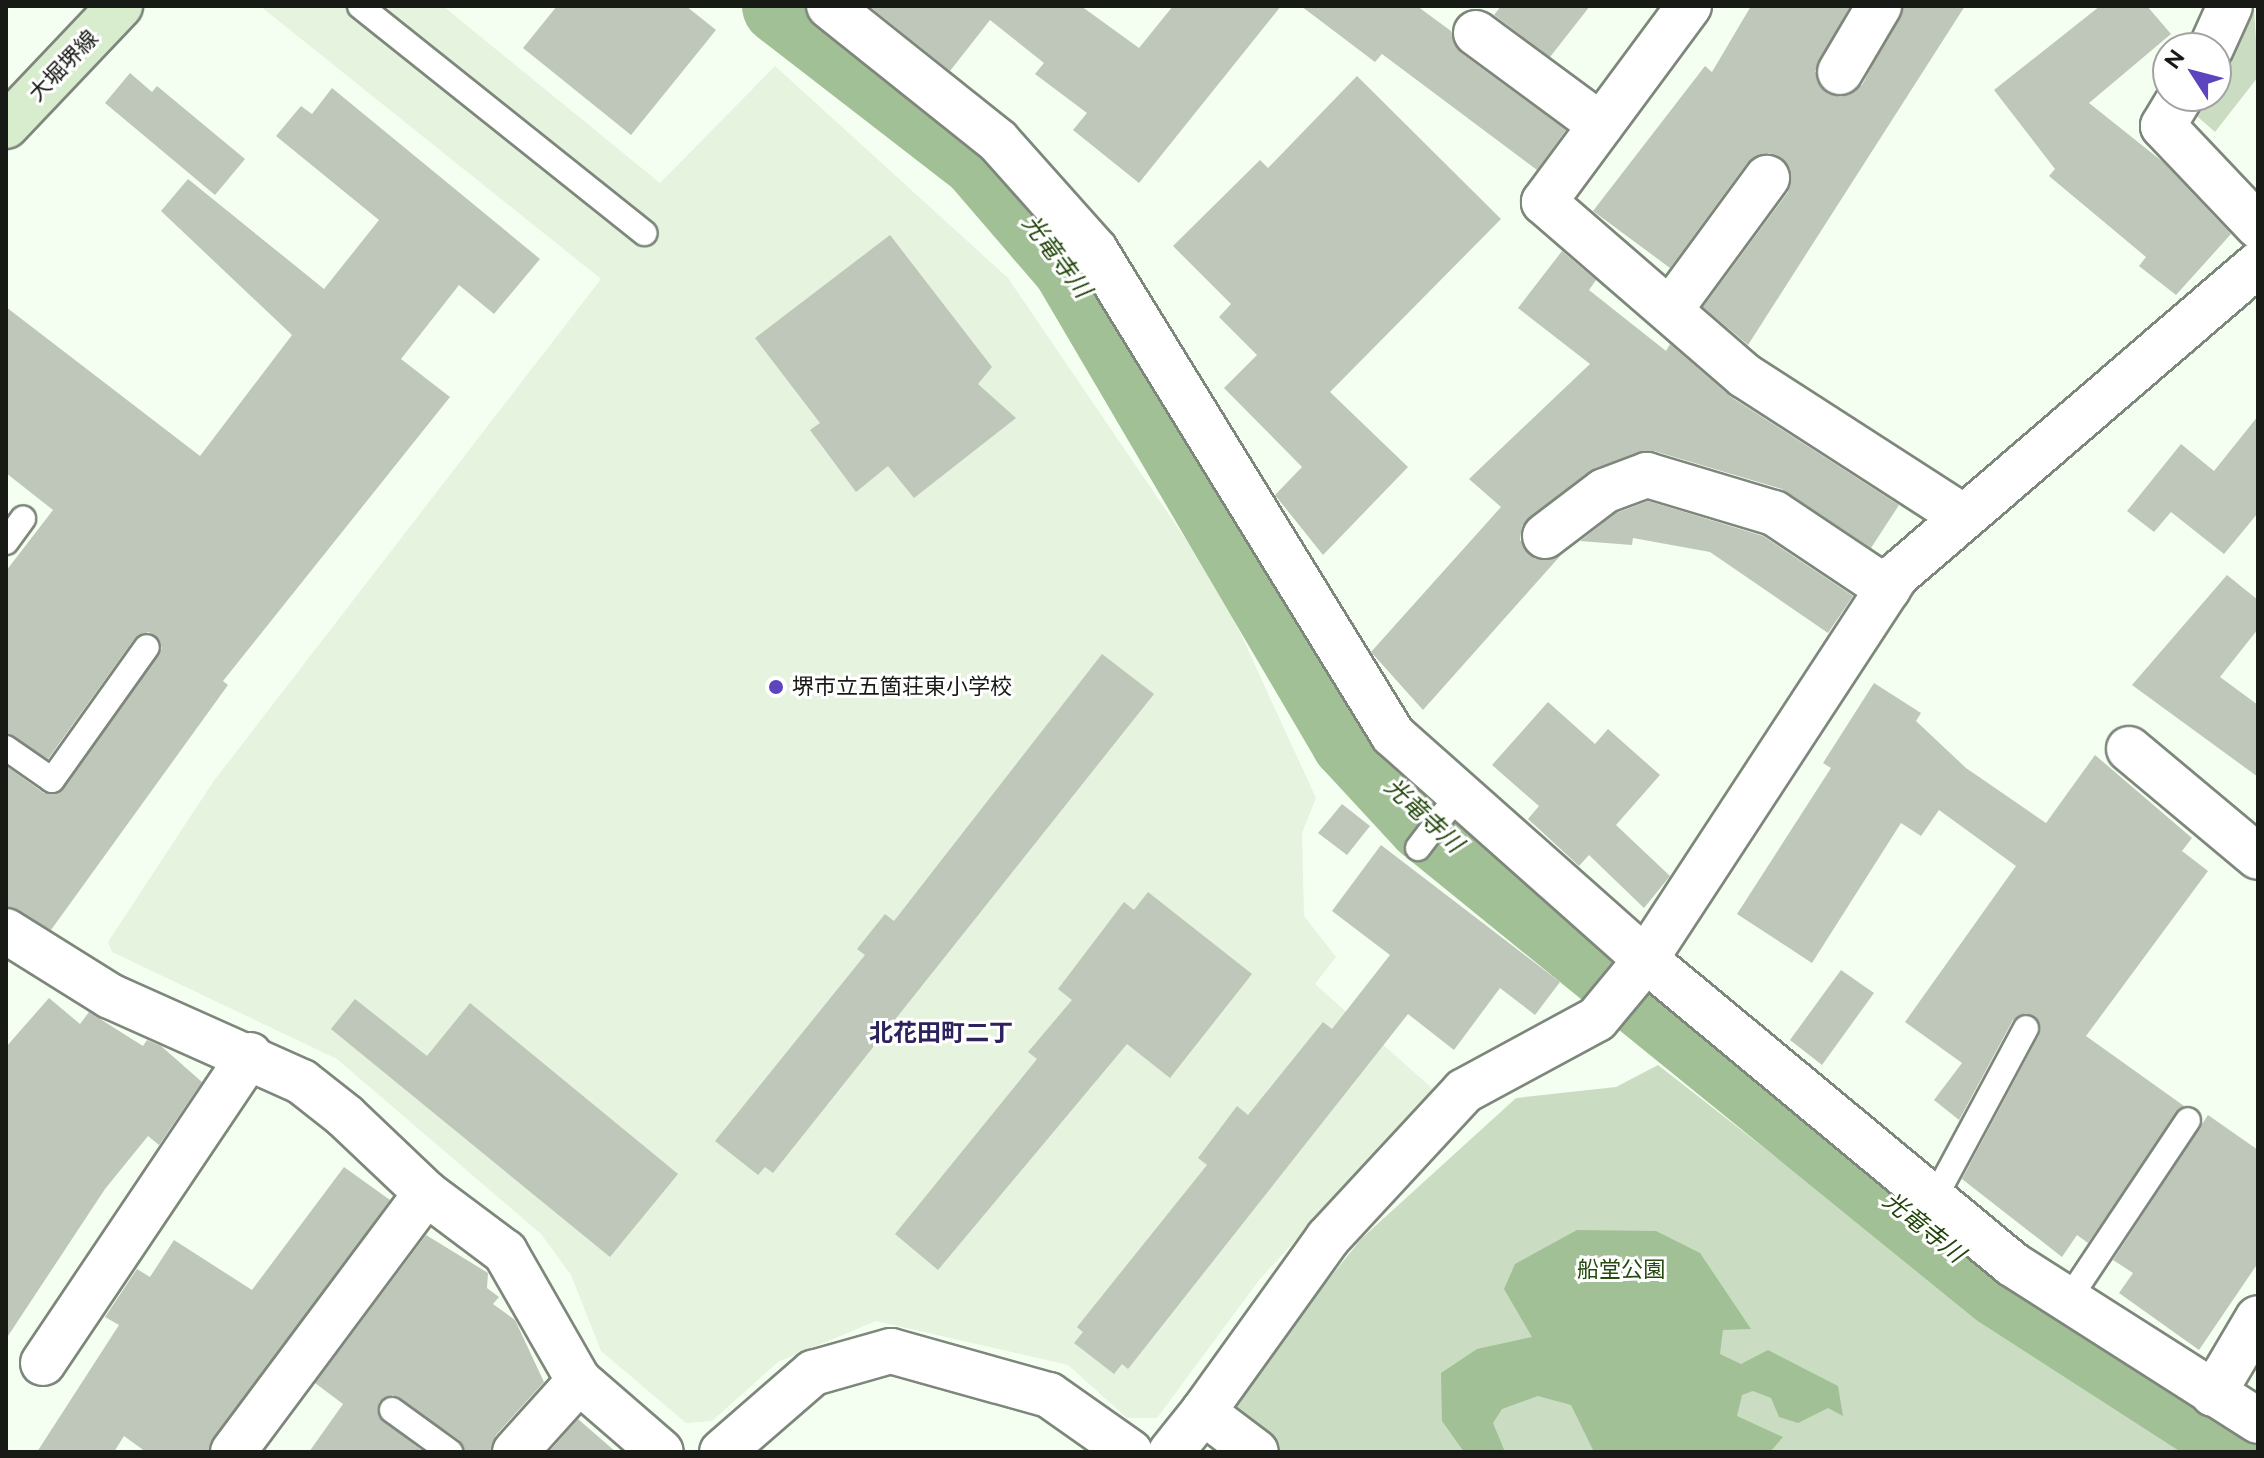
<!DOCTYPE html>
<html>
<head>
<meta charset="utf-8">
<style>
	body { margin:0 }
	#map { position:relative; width:2264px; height:1458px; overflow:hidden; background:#f5fff1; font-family:Raleway,"Noto Sans JP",sans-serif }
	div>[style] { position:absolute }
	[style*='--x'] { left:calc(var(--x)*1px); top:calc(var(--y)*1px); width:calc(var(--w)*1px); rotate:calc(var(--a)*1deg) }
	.built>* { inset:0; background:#e5f3df }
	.green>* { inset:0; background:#caddc2 }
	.water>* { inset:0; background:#a2c095 }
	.river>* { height:78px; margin:-39px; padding:0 39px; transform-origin:39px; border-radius:39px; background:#a2c095 }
	.building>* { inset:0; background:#bec7ba }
	.roads { filter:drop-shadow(2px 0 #7e877b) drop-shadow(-2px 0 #7e877b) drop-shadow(0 2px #7e877b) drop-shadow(0 -2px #7e877b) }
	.service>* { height:24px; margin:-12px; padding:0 12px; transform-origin:12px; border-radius:12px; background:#fff }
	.minor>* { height:44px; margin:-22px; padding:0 22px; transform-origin:22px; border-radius:22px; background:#fff }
	.secondary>* { height:44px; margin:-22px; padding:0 22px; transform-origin:22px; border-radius:22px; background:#d8ecce }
	.dots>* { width:22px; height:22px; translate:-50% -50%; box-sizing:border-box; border:4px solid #fff; border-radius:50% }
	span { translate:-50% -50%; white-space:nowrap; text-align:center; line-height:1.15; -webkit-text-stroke:6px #fff; paint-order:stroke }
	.street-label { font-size:22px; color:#171a15 }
	.poi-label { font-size:22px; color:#171a15 }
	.left { translate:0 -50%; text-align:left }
	.park-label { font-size:22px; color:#244a0f }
	.water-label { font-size:24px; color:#204508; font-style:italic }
	.neighbourhood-label { font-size:24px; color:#2c225c; font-weight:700 }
	.frame { position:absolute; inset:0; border:8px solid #171a15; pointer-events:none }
	.north { position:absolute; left:2152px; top:32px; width:80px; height:80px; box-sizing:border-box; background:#fff; border:2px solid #a2a3a1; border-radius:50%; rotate:306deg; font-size:22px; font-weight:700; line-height:32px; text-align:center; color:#171a15 }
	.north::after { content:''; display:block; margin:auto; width:28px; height:36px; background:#5c45bd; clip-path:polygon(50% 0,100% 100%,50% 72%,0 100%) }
</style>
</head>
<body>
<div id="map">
	<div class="built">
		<div style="clip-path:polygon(260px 6px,443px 6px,660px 183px,775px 66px,1008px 278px,1221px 591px,1316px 798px,1302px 833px,1304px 916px,1336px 957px,1315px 984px,1433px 1089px,1260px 1279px,1157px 1418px,1127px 1418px,1068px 1365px,876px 1321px,778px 1362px,712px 1421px,686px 1423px,601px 1351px,571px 1275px,541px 1234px,337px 1059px,112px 952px,108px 942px,213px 782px,601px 279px)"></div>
	</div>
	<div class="green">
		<div style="clip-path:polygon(2254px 6px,2258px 77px,2215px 132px,2191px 111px,2202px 96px,2216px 96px,2216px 75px)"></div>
		<div style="clip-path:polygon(1658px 1065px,1963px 1303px,2193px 1452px,1281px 1452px,1224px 1410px,1361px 1239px,1516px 1098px,1616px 1087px)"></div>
	</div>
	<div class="water">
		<div style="clip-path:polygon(1577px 1230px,1656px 1231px,1700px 1253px,1751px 1329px,1723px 1330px,1720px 1354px,1741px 1364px,1768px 1350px,1838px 1386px,1843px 1416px,1828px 1408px,1798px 1423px,1779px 1417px,1771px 1398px,1753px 1391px,1742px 1395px,1737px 1416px,1783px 1437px,1770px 1452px,1594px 1452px,1571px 1405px,1538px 1396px,1502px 1409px,1493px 1423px,1505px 1452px,1464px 1452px,1442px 1421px,1441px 1373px,1477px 1349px,1532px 1337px,1504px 1289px,1515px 1264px)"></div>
	</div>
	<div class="river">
		<div style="--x:781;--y:6;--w:250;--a:37.7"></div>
		<div style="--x:979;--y:159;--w:141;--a:49.3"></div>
		<div style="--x:1071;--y:266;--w:551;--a:59.57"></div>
		<div style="--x:1350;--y:741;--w:112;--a:47.2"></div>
		<div style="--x:1426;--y:823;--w:739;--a:39.07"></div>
		<div style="--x:2000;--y:1289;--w:301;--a:32.8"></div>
	</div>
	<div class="building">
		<div style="clip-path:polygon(557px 6px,686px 6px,716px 30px,631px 135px,523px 48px)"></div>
		<div style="clip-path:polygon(869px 6px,1081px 6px,1139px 48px,1173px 6px,1281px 6px,1139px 183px,1073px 130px,1087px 113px,1035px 74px,1044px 63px,990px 20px,950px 71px)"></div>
		<div style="clip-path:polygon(1301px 6px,1417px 6px,1451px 31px,1461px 53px,1566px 130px,1537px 170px,1382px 54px,1375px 62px)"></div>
		<div style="clip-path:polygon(1501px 6px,1590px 6px,1550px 57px,1494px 15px)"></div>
		<div style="clip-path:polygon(1751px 6px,1850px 6px,1815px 71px,1827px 93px,1841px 97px,1862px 85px,1904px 6px,1965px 6px,1748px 345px,1703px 307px,1788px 192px,1790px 169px,1782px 158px,1769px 153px,1747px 163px,1670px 268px,1593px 211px,1705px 66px,1712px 72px)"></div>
		<div style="clip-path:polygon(2100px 6px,2147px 6px,2171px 34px,2089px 103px,2163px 162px,2231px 234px,2176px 295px,2139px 266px,2146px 257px,2049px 176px,2055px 169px,1994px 90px)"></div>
		<div style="clip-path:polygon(130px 73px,152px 92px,157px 86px,245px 159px,215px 195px,105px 103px)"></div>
		<div style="clip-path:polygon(1357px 76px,1501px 219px,1330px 392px,1408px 467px,1323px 555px,1275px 495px,1302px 467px,1224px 388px,1257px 355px,1219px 317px,1231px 304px,1173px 246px,1260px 160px,1268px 168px)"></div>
		<div style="clip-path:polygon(332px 88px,540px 259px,494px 314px,459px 285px,401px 359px,450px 397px,223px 681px,228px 685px,51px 930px,6px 906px,6px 766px,44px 793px,59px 793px,162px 648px,149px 632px,135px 638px,48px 759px,6px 733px,6px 571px,53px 510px,6px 473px,6px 307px,200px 456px,292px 335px,161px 211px,188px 179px,324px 289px,379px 220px,276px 136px,301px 106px,312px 114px)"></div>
		<div style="clip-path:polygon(890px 235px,992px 367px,978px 384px,1016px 418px,914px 498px,888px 466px,856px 492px,810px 430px,820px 423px,755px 338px)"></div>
		<div style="clip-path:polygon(1562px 251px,1596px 280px,1589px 290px,1666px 351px,1670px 344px,1731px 397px,1899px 505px,1871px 548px,1782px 489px,1654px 451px,1595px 468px,1522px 526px,1520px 540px,1535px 559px,1561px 555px,1423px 710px,1371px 652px,1501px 507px,1469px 479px,1590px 364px,1518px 308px)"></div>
		<div style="clip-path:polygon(2258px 416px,2258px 513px,2224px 554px,2171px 512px,2154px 532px,2127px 511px,2181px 444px,2214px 471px)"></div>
		<div style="clip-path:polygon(1648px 501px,1763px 536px,1853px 596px,1828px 633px,1710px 552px,1633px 538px,1632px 545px,1580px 541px,1616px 513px)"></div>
		<div style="clip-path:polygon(2227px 575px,2258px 600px,2258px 629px,2220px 677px,2258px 705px,2258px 777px,2132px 685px)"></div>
		<div style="clip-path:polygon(1102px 654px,1154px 694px,773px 1173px,765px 1167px,758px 1175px,715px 1141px,865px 955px,857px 949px,885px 914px,894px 921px)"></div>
		<div style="clip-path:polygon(1874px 683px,1921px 713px,1916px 721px,1966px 768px,2046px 823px,2095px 755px,2192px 838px,2182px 851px,2208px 871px,2086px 1036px,2184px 1106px,2088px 1243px,2077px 1235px,2062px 1257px,1962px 1179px,2039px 1035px,2038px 1020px,2026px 1013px,2013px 1020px,1959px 1120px,1934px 1100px,1962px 1063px,1905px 1022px,2016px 866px,1939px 810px,1921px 836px,1901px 823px,1812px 963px,1737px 914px,1831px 768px,1823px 763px)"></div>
		<div style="clip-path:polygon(1548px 702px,1595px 744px,1608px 729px,1660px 775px,1616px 825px,1670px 876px,1644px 908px,1589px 855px,1579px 866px,1528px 819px,1539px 806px,1492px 765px)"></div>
		<div style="clip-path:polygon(1342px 804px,1370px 826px,1347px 855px,1318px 833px)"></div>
		<div style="clip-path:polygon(1381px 845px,1560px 982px,1535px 1015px,1500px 988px,1454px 1050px,1408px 1014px,1128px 1369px,1122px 1364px,1114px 1374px,1074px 1343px,1083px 1332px,1077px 1327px,1207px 1165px,1198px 1158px,1237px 1106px,1248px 1115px,1323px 1022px,1332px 1029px,1390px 955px,1332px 911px)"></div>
		<div style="clip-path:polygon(1148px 892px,1252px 974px,1170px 1078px,1127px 1044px,938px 1270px,895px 1234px,1037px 1059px,1028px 1052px,1072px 1000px,1058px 989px,1124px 902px,1134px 910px)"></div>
		<div style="clip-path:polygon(1841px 970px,1874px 993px,1822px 1065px,1790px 1040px)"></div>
		<div style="clip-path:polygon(49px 998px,80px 1024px,89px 1012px,143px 1046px,147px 1040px,161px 1046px,202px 1082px,159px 1145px,148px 1136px,105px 1189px,6px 1339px,6px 1047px)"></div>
		<div style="clip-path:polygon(355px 999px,427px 1056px,470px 1003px,678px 1174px,610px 1257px,331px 1029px)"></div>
		<div style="clip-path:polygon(2208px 1115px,2258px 1150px,2258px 1263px,2199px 1350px,2119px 1293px,2133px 1273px,2113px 1260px)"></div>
		<div style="clip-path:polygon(344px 1167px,390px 1200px,208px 1452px,146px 1452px,124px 1436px,114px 1452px,37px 1452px,119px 1325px,105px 1317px,137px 1269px,150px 1277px,174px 1240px,252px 1290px)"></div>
		<div style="clip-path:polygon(426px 1235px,488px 1273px,487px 1288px,499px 1297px,493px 1304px,515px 1320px,544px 1382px,496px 1435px,491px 1452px,465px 1452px,459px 1440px,393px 1395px,379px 1402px,379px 1417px,424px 1452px,309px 1452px,343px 1404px,315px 1383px)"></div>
		<div style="clip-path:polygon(578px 1419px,616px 1452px,549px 1452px)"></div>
	</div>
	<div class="roads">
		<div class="service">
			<div style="--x:360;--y:6;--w:364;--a:38.6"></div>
			<div style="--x:6;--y:542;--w:29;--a:-54"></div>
			<div style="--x:6;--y:748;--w:56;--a:34.8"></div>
			<div style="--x:52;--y:780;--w:163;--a:-54.5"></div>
			<div style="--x:1418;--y:848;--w:68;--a:-52.8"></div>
			<div style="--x:1934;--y:1199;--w:194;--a:-61.7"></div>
			<div style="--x:2068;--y:1300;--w:216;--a:-56.3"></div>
			<div style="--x:392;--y:1410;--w:72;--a:35.9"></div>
		</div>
		<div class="minor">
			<div style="--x:829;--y:6;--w:216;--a:38.6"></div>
			<div style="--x:998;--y:141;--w:146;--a:48.3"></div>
			<div style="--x:1095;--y:250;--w:569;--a:58.43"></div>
			<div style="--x:1393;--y:735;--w:339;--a:41.6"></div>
			<div style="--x:1646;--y:960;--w:476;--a:39.7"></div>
			<div style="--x:2012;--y:1264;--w:292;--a:32.5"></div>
			<div style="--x:1689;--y:6;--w:244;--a:126.5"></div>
			<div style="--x:1544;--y:202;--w:266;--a:40.9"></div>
			<div style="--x:1745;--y:376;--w:260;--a:32.8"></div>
			<div style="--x:1476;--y:33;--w:155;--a:36.4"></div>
			<div style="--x:2211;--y:48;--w:46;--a:-65.7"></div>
			<div style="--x:1840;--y:72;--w:77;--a:-59.4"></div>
			<div style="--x:2181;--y:96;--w:35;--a:121"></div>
			<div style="--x:2163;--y:126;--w:138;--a:46.5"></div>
			<div style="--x:1670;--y:310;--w:164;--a:-53.7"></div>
			<div style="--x:1545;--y:536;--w:74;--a:-37.3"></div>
			<div style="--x:1604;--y:491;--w:46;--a:-20.4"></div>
			<div style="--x:1647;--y:475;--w:133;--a:16.7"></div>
			<div style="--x:1774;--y:513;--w:137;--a:33.7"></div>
			<div style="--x:2129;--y:749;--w:168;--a:39.9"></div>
			<div style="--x:6;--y:931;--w:123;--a:32"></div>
			<div style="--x:110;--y:996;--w:210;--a:24.1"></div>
			<div style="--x:302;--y:1082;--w:55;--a:38.3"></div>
			<div style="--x:345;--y:1116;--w:112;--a:43.5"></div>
			<div style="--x:426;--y:1193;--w:99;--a:36.8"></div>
			<div style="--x:505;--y:1252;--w:149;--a:60.2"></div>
			<div style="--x:579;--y:1381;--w:108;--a:40.9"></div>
			<div style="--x:43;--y:1363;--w:371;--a:-56.1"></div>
			<div style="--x:2213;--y:1394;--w:88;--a:-59.4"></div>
			<div style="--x:1203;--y:1412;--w:214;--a:-54.3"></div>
			<div style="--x:1328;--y:1238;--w:200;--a:-47.2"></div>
			<div style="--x:1464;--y:1091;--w:151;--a:-28.4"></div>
			<div style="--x:1597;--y:1019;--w:69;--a:-50.3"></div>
			<div style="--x:1641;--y:966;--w:467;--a:-56.8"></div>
			<div style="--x:1897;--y:575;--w:476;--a:-40.7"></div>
			<div style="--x:233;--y:1452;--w:323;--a:-53.3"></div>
			<div style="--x:515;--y:1452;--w:96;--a:-48"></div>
			<div style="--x:722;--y:1452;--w:121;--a:-41"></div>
			<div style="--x:813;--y:1373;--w:81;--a:-15.8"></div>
			<div style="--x:891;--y:1351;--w:164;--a:15.6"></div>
			<div style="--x:1049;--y:1395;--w:99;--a:35.1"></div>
			<div style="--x:1171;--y:1452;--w:51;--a:-51.3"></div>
			<div style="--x:1203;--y:1412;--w:66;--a:37"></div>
		</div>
		<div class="secondary">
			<div style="--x:6;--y:126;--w:166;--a:-46.5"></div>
		</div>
	</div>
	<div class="dots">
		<div style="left:776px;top:687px;background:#5c45bd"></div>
	</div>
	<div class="street-label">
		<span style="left:63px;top:66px;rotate:-46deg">大堀堺線</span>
	</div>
	<div class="poi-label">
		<span class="left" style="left:792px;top:687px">堺市立五箇荘東小学校</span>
	</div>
	<div class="park-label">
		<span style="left:1621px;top:1270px">船堂公園</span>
	</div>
	<div class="water-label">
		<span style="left:1057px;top:256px;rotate:53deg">光竜寺川</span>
		<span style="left:1424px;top:815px;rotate:43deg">光竜寺川</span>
		<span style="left:1924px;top:1227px;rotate:39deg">光竜寺川</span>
	</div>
	<div class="neighbourhood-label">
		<span style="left:941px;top:1033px">北花田町二丁</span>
	</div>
	<div class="frame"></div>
	<div class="north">N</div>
</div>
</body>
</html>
